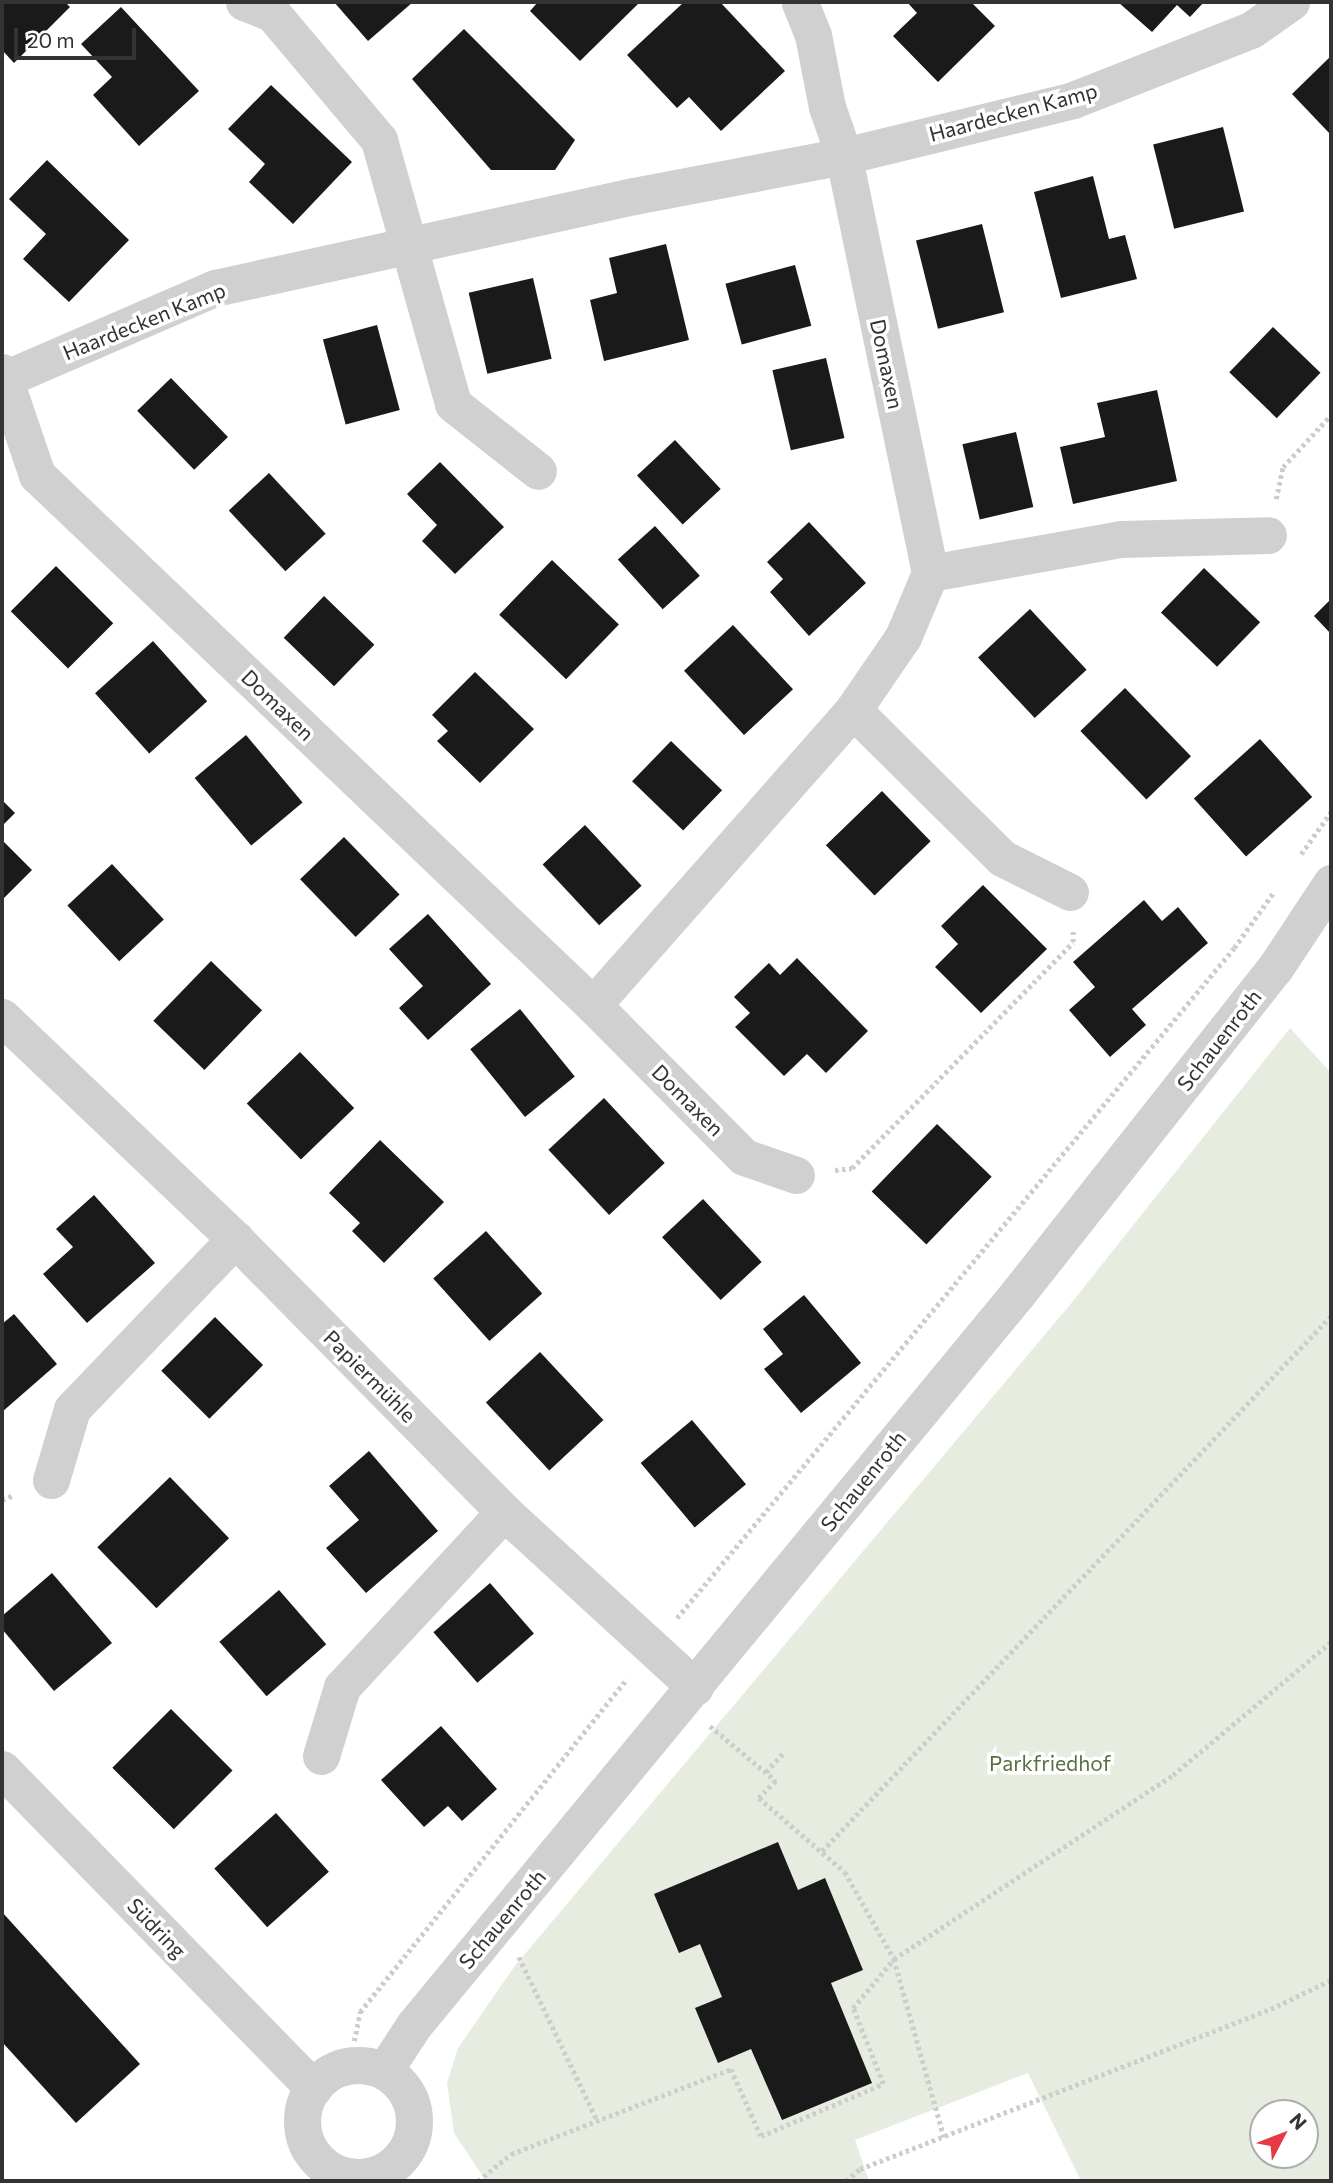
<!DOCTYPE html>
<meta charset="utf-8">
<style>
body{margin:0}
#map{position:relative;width:1333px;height:2183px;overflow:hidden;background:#fff;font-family:Commissioner,sans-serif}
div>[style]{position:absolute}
.green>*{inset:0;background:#e6ecdf}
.building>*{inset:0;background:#1a1a1a;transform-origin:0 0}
.path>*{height:4.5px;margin-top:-2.25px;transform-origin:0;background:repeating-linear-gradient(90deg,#cdcdcd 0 3.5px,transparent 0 7px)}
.minor>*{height:37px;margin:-18.5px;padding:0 18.5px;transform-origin:18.5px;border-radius:18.5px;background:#d0d0d0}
.minor>.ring{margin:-18.5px;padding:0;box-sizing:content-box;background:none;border:37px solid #d0d0d0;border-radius:50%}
span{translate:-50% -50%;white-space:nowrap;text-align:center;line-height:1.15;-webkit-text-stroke:7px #fff;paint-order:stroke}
.street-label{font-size:21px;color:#333}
.park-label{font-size:21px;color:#56703f}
.frame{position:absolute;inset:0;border:4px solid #333;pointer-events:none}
.north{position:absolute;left:1249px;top:2099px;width:70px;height:70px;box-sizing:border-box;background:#fff;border:2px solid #adadad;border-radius:50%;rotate:48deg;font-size:19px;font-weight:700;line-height:28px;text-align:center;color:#333}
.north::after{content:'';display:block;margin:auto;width:24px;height:32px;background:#e63946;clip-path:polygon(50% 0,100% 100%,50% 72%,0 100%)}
.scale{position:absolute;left:14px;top:28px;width:122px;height:32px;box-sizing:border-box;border:4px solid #333;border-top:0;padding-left:9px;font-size:21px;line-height:24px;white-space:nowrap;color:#333;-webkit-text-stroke:5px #fff;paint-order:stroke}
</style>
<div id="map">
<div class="green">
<i style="clip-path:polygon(evenodd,1290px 1028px,1331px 1073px,1331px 2181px,1081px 2181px,1028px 2073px,855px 2140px,869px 2181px,486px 2181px,454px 2133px,447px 2083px,458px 2048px,514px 1967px,1069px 1306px,1290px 1028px,1263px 2113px,1305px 2113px,1305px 2155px,1263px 2155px,1263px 2113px)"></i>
</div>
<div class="building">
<i style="clip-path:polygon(2px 2px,65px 2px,70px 7px,14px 63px,2px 50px)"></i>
<i style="clip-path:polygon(334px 2px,413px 2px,368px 41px)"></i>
<i style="clip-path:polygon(538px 2px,640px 2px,580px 61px,530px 11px)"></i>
<i style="clip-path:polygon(684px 2px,720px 2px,785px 71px,721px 131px,689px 97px,677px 108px,627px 55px)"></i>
<i style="clip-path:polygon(907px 2px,971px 2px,995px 26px,938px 82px,893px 36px,917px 13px)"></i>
<i style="clip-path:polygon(1118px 2px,1204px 2px,1190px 17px,1177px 5px,1152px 32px)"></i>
<i style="clip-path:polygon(121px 7px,199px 91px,139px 146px,93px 95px,112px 77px,81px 44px)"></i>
<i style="clip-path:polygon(464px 29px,575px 140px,555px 170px,491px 170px,412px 79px)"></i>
<i style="clip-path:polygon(1331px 56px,1331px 135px,1292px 94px)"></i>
<i style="clip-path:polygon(271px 85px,352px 162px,293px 224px,249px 182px,265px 164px,228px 129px)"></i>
<i style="left:1223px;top:127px;width:87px;height:72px;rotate:76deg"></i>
<i style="clip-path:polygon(47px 160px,129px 240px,69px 302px,23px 259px,46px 234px,9px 199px)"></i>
<i style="clip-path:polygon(1093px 176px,1109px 239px,1125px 235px,1137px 279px,1061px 298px,1034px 192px)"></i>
<i style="left:982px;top:224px;width:91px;height:68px;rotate:76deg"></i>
<i style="clip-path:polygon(666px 244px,689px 340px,604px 361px,590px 300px,617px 293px,609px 258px)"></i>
<i style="left:795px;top:265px;width:63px;height:72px;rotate:75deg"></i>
<i style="left:533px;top:278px;width:83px;height:66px;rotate:77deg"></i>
<i style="left:377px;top:325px;width:88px;height:56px;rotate:75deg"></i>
<i style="left:1273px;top:327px;width:66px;height:63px;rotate:44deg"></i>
<i style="left:826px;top:358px;width:82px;height:55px;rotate:77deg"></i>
<i style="left:171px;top:378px;width:82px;height:47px;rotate:46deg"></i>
<i style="clip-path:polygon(1157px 390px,1177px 481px,1073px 504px,1060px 447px,1105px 437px,1097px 403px)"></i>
<i style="left:1016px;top:432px;width:77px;height:55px;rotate:77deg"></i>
<i style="left:675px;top:440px;width:67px;height:52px;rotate:47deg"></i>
<i style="clip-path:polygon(440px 462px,504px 527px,455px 574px,422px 541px,437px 525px,407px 494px)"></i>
<i style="left:269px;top:473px;width:83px;height:55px;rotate:47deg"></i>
<i style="clip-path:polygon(809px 522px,866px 583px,809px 636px,770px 592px,783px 579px,767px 562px)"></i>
<i style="left:655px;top:526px;width:67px;height:50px;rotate:48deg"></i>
<i style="left:552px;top:560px;width:93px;height:76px;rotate:44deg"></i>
<i style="left:56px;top:566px;width:81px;height:64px;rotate:45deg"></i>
<i style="left:1204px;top:568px;width:78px;height:62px;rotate:44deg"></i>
<i style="left:324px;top:596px;width:70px;height:58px;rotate:44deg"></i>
<i style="clip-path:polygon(1331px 599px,1331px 634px,1314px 616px)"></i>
<i style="left:1030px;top:609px;width:83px;height:71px;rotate:47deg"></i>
<i style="left:733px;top:625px;width:88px;height:67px;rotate:47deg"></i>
<i style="left:153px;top:641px;width:81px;height:78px;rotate:48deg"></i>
<i style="clip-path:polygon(475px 672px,534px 729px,480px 783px,437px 741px,448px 731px,432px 715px)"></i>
<i style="left:1125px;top:688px;width:95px;height:62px;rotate:46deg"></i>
<i style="left:246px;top:735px;width:88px;height:67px;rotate:50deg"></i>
<i style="left:1260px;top:739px;width:78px;height:89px;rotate:48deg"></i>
<i style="left:671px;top:741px;width:71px;height:56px;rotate:44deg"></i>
<i style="left:882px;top:791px;width:70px;height:78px;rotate:46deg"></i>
<i style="clip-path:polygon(2px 800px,15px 813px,2px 826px)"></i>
<i style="left:585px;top:825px;width:83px;height:58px;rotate:47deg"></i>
<i style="left:344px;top:837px;width:80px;height:61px;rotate:46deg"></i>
<i style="clip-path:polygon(2px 840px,32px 870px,2px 900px)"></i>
<i style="left:112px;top:864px;width:76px;height:61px;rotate:47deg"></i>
<i style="clip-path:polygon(983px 885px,1047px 949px,981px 1013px,935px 967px,958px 944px,941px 926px)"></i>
<i style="clip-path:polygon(1144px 900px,1162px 921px,1178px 907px,1208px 943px,1132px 1009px,1146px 1025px,1110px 1057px,1069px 1010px,1095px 987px,1073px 962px)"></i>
<i style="clip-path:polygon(428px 914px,491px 984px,428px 1040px,399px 1008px,423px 986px,389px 949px)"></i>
<i style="clip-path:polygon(797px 958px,868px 1031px,826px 1073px,807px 1054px,784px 1076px,735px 1027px,750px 1013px,734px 997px,769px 963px,780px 975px)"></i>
<i style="left:211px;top:961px;width:71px;height:83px;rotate:44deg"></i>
<i style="left:520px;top:1009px;width:87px;height:64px;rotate:51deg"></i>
<i style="left:300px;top:1052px;width:78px;height:74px;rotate:46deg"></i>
<i style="left:604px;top:1098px;width:89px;height:76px;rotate:47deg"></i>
<i style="left:937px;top:1124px;width:76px;height:94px;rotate:44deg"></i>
<i style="clip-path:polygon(380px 1140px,444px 1202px,384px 1263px,352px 1231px,360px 1223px,329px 1193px)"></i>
<i style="clip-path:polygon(94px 1195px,155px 1263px,87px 1323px,43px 1274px,73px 1247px,56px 1229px)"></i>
<i style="left:703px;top:1199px;width:86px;height:56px;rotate:47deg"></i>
<i style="left:486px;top:1231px;width:84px;height:71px;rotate:48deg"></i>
<i style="clip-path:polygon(804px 1295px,861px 1363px,801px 1413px,764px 1369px,783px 1354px,763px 1329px)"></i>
<i style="clip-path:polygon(14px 1314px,57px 1364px,2px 1412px,2px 1324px)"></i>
<i style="left:215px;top:1317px;width:68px;height:76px;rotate:45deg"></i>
<i style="left:540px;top:1352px;width:93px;height:74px;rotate:47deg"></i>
<i style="left:692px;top:1420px;width:84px;height:67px;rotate:50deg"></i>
<i style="clip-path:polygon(369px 1451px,438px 1531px,366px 1593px,326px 1548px,359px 1520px,329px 1486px)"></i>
<i style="left:170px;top:1477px;width:85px;height:101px;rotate:46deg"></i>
<i style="clip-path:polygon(52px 1573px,112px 1643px,54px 1691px,2px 1629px,2px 1616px)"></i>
<i style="left:490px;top:1583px;width:67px;height:75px;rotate:49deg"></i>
<i style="left:279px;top:1590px;width:72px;height:79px;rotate:49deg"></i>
<i style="left:171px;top:1709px;width:87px;height:83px;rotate:45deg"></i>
<i style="clip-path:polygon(441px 1726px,497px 1789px,462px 1821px,448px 1806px,424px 1827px,381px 1780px)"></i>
<i style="left:276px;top:1813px;width:79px;height:83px;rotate:48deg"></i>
<i style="clip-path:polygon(778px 1842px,798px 1890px,825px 1878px,863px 1970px,831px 1983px,872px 2083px,782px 2120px,751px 2049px,718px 2063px,695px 2008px,722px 1997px,700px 1944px,679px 1953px,654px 1894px)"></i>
<i style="clip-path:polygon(2px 1912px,140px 2064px,76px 2123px,2px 2042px)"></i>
</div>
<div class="path">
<i style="left:1276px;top:499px;width:33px;rotate:-78deg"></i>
<i style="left:1283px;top:467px;width:71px;rotate:-47.3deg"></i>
<i style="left:1301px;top:854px;width:52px;rotate:-54.5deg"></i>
<i style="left:835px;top:1170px;width:17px;rotate:-7deg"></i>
<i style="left:852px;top:1168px;width:316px;rotate:-45.6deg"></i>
<i style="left:1073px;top:942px;width:11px;rotate:-90deg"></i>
<i style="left:2px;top:1500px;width:13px;rotate:-23deg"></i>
<i style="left:677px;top:1618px;width:871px;rotate:-50.26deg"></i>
<i style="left:1234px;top:948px;width:69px;rotate:-54.5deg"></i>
<i style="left:710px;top:1726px;width:86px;rotate:39.8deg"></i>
<i style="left:776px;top:1781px;width:24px;rotate:135deg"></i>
<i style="left:759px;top:1798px;width:113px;rotate:40.7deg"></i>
<i style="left:845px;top:1872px;width:100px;rotate:60.6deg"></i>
<i style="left:894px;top:1959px;width:185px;rotate:74.3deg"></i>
<i style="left:766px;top:1772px;width:28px;rotate:-48deg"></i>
<i style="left:822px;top:1851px;width:738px;rotate:-46.43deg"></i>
<i style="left:519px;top:1957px;width:181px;rotate:64.4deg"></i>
<i style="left:354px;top:2041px;width:30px;rotate:-78deg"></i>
<i style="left:360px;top:2012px;width:427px;rotate:-51.3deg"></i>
<i style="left:478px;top:2181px;width:43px;rotate:-39.3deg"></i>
<i style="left:511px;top:2154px;width:236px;rotate:-21.1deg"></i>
<i style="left:731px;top:2069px;width:73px;rotate:65.9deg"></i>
<i style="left:761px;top:2136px;width:133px;rotate:-23.1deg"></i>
<i style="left:883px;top:2084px;width:82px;rotate:-111.5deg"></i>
<i style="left:853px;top:2008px;width:64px;rotate:-50.1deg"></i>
<i style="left:894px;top:1959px;width:334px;rotate:-33.4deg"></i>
<i style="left:1173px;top:1775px;width:207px;rotate:-40.1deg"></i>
<i style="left:846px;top:2181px;width:18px;rotate:-41deg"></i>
<i style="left:860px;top:2169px;width:448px;rotate:-21.3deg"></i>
<i style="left:1277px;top:2006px;width:60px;rotate:-25.7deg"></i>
</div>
<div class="minor">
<i style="left:244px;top:2px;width:31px;rotate:22deg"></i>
<i style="left:273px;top:14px;width:165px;rotate:49.9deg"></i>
<i style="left:379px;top:140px;width:274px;rotate:74.3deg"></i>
<i style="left:453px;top:404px;width:108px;rotate:38.2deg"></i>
<i style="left:2px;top:372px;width:109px;rotate:71.2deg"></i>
<i style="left:37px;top:475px;width:768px;rotate:43.63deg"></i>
<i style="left:593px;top:1005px;width:393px;rotate:-48.6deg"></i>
<i style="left:853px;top:710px;width:88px;rotate:-55.6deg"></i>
<i style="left:903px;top:637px;width:69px;rotate:-67.1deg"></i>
<i style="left:930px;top:573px;width:426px;rotate:-101.7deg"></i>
<i style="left:844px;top:156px;width:52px;rotate:-109.1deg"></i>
<i style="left:827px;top:107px;width:73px;rotate:-101deg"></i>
<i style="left:813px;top:35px;width:35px;rotate:-112deg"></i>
<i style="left:2px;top:380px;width:232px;rotate:-23.4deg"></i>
<i style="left:215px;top:288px;width:429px;rotate:-12.4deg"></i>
<i style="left:634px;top:196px;width:214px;rotate:-10.8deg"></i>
<i style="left:844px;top:156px;width:236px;rotate:-13.7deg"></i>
<i style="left:1073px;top:100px;width:191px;rotate:-21.5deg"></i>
<i style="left:1251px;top:30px;width:49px;rotate:-35deg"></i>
<i style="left:930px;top:573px;width:193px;rotate:-10.1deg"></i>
<i style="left:1120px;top:539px;width:148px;rotate:-1.5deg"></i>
<i style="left:853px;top:710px;width:210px;rotate:44.8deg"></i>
<i style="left:1002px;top:858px;width:76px;rotate:26.6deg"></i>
<i style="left:593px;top:1005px;width:214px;rotate:45.2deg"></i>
<i style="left:744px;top:1157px;width:55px;rotate:19.1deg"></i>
<i style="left:2px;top:1017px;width:322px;rotate:43.6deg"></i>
<i style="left:235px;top:1239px;width:383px;rotate:45.4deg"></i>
<i style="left:504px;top:1512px;width:259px;rotate:42.5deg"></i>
<i style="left:51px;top:1480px;width:74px;rotate:-73.5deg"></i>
<i style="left:72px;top:1409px;width:236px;rotate:-46.2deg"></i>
<i style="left:321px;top:1756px;width:72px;rotate:-73.1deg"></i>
<i style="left:342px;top:1687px;width:238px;rotate:-47.2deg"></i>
<i style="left:2px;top:1769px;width:446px;rotate:45.7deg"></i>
<i class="ring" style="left:302px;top:2065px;width:75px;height:75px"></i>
<i style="left:384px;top:2071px;width:55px;rotate:-56.9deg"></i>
<i style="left:414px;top:2025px;width:949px;rotate:-50.47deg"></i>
<i style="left:1018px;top:1293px;width:414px;rotate:-51.7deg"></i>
<i style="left:1275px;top:968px;width:102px;rotate:-56.6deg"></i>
</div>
<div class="street-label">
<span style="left:1013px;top:112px;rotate:-15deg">Haardecken Kamp</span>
<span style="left:144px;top:321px;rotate:-22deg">Haardecken Kamp</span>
<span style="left:887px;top:364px;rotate:78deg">Domaxen</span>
<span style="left:278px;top:705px;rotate:44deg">Domaxen</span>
<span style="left:1219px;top:1040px;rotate:-52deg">Schauenroth</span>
<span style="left:688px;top:1100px;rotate:45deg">Domaxen</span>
<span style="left:370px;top:1376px;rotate:45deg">Papiermühle</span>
<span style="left:863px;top:1481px;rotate:-51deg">Schauenroth</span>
<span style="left:502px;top:1919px;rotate:-50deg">Schauenroth</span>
<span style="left:157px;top:1928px;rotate:46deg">Südring</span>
</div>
<div class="park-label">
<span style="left:1050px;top:1763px">Parkfriedhof</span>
</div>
<div class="frame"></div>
<div class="north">N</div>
<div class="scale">20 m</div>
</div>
